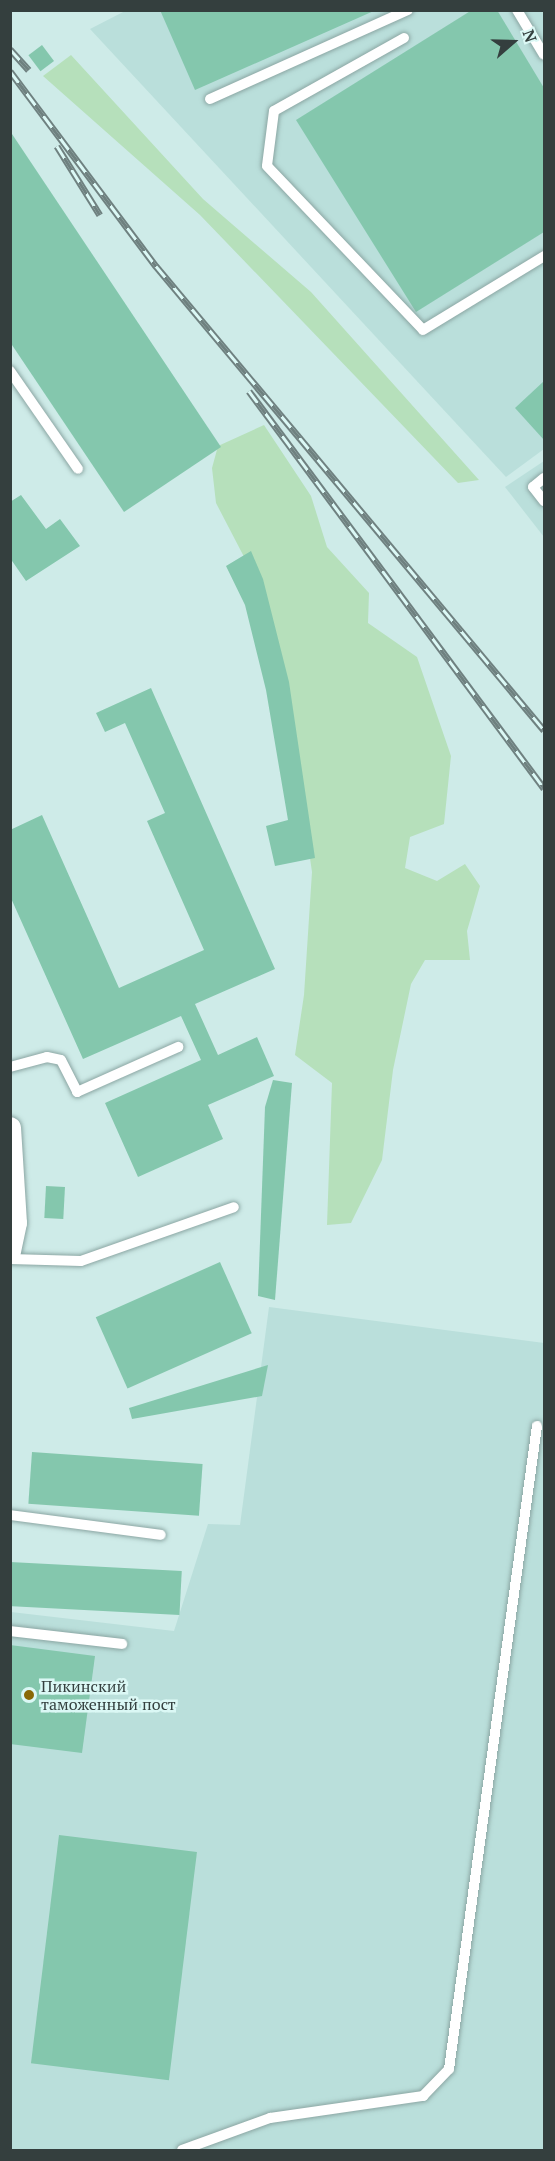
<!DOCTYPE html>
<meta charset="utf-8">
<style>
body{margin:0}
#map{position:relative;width:555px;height:2161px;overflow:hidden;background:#ceebe8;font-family:"PT Serif",serif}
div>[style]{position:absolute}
.built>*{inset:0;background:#badfdb}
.green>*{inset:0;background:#b6e0bb}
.building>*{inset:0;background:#84c7ad;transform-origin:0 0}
.roads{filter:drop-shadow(0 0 2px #8ba6a3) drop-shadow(0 0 2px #8ba6a3)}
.lane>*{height:10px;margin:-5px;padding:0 5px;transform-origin:5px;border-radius:5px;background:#fff}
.street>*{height:22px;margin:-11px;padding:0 11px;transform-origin:11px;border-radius:11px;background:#fff}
.rail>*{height:7px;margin-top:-3.5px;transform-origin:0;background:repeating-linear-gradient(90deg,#dbf8f5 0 14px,#6f8180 0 28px);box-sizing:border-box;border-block:2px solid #6f8180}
.dots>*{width:16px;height:16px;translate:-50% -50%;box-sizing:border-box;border:3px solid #dbf8f5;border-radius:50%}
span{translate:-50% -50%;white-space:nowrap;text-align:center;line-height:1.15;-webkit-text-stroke:5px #dbf8f5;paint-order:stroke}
.poi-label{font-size:16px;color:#343f3e}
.left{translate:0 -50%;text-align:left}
.frame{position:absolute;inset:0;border:12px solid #343f3e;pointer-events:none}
.north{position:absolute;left:483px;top:12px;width:60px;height:60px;-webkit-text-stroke:4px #dbf8f5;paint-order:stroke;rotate:70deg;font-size:16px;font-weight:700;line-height:24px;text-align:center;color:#343f3e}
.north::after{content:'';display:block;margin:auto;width:21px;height:27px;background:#343f3e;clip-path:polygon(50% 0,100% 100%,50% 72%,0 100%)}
</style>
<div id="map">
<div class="built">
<i style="clip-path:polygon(127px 10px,544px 11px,544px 449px,506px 477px,90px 29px)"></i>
<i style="clip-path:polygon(544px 461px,544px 537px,505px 487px)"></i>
<i style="clip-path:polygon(269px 1307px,544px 1343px,544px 2150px,11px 2150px,11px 1612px,174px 1631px,208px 1524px,240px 1525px)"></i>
</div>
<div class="green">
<i style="clip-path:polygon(71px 55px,203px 199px,311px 292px,479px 480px,458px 483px,200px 215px,43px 76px)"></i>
<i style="clip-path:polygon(264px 425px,311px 496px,327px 547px,369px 593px,368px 623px,417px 657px,451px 756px,444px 824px,410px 837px,405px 868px,437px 881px,465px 864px,480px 886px,467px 931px,470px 960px,425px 960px,411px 984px,393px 1070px,382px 1160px,351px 1223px,327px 1225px,332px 1083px,295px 1055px,304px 995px,312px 872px,302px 803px,254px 576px,216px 503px,212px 468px,218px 446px)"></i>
</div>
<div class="building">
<i style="clip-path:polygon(160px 10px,376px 10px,195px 90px)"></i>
<i style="clip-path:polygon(472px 10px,497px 10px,544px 88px,544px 232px,416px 312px,296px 120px)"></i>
<i style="left:42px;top:45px;width:20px;height:17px;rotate:53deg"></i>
<i style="clip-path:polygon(10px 131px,221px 447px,124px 512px,10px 342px)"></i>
<i style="clip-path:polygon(544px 381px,544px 440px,515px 408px)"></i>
<i style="clip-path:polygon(21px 495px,46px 529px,60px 519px,80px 546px,26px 581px,10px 558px,10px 502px)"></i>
<i style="clip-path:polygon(251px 551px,263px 579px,289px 682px,315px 858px,275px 866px,266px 826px,288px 820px,266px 690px,245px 605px,226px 566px)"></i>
<i style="clip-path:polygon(151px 688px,275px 969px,195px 1004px,218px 1055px,257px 1037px,274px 1076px,208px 1105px,223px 1139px,138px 1177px,105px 1103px,201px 1060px,181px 1016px,83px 1059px,10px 896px,10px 830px,42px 815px,119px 988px,204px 950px,147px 821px,165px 813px,125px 723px,105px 732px,96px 713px)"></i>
<i style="clip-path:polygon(273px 1080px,292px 1083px,275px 1300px,258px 1296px,265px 1107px)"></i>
<i style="left:46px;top:1186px;width:19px;height:32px;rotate:3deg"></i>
<i style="left:220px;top:1262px;width:78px;height:136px;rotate:66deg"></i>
<i style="clip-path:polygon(268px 1365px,262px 1396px,132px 1419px,129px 1408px)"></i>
<i style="left:32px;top:1452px;width:171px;height:52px;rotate:4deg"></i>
<i style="left:10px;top:1562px;width:172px;height:44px;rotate:3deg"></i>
<i style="clip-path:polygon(10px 1645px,95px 1656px,82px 1753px,10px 1744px)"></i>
<i style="left:59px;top:1835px;width:139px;height:230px;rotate:7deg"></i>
</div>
<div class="roads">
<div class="lane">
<i style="left:517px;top:10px;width:52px;rotate:59deg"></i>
<i style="left:404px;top:38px;width:149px;rotate:150.7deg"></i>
<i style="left:274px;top:111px;width:55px;rotate:97.3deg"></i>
<i style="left:267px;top:166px;width:226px;rotate:46.4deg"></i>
<i style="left:423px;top:330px;width:142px;rotate:-31.4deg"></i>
<i style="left:210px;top:99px;width:217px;rotate:-24.2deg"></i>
<i style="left:10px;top:371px;width:119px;rotate:55.2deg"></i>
<i style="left:544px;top:478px;width:14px;rotate:141deg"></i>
<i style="left:533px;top:487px;width:18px;rotate:52deg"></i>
<i style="left:10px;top:1067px;width:38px;rotate:-15deg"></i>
<i style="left:47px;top:1057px;width:14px;rotate:12deg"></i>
<i style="left:61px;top:1060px;width:36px;rotate:63deg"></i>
<i style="left:77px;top:1092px;width:111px;rotate:-24deg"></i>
<i style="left:10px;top:1259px;width:71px;rotate:1.6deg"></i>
<i style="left:81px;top:1261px;width:162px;rotate:-19.4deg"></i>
<i style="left:10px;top:1515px;width:152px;rotate:7.5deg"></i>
<i style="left:10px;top:1631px;width:113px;rotate:6.6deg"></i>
<i style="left:182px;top:2150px;width:94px;rotate:-20deg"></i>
<i style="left:270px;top:2118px;width:155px;rotate:-8.2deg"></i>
<i style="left:423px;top:2096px;width:37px;rotate:-46deg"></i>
<i style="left:449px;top:2069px;width:649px;rotate:-82.21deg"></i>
</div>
<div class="street">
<i style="left:10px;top:1128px;width:95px;rotate:86.4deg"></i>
<i style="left:16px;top:1223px;width:30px;rotate:102deg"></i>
</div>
</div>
<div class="rail">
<i style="left:10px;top:49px;width:28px;rotate:48deg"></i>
<i style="left:10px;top:71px;width:244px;rotate:53.2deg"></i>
<i style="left:156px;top:266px;width:605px;rotate:50.1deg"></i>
<i style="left:57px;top:146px;width:81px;rotate:58.1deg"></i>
<i style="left:249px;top:391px;width:495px;rotate:53.4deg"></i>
</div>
<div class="dots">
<i style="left:29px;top:1695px;background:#896906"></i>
</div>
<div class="poi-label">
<span class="left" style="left:41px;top:1695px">Пикинский<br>таможенный пост</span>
</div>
<div class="frame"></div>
<div class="north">N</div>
</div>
